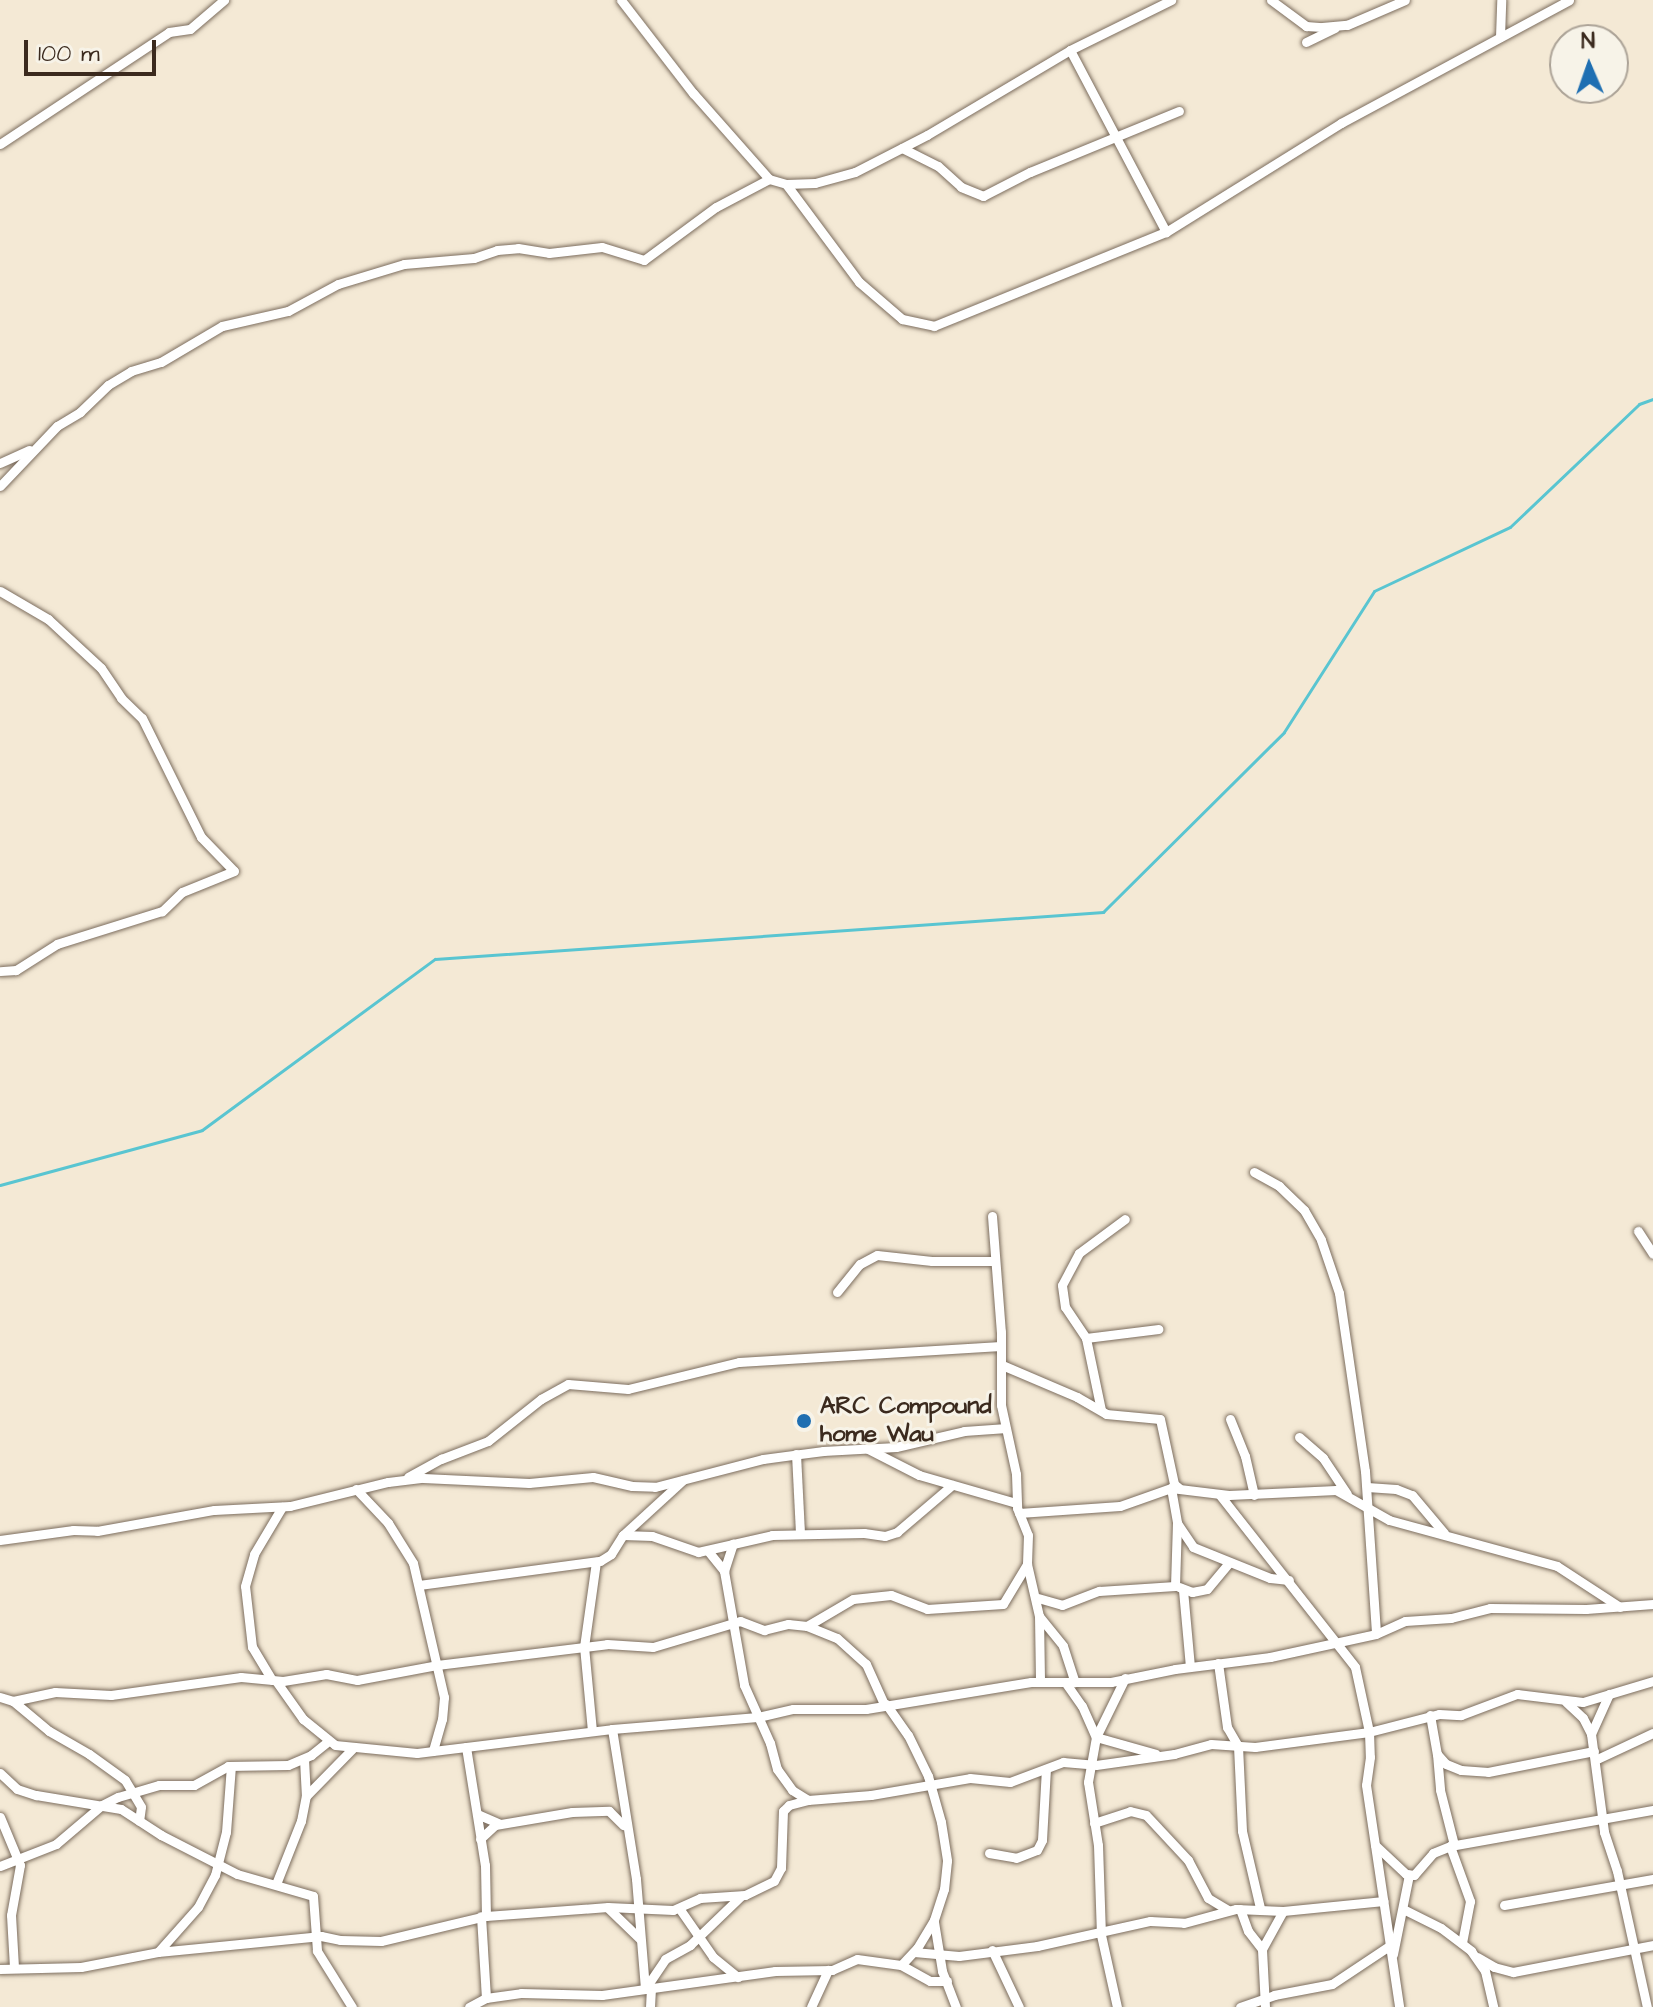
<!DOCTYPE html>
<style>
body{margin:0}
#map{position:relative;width:1653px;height:2007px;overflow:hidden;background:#f4e9d5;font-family:"Architects Daughter",sans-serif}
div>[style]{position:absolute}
.stream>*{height:3px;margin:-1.5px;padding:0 1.5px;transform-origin:1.5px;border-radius:1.5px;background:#59c5d1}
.roads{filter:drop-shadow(0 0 2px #7c6d5e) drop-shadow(0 0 2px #7c6d5e)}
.street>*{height:9px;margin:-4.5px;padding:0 4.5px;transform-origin:4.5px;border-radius:4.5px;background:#fff}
.dots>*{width:22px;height:22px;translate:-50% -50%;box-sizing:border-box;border:4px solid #f7f3e8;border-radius:50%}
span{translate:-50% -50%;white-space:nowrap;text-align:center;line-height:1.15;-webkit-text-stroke:6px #f7f3e8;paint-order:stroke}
.poi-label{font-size:24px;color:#3b2a1e;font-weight:700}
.left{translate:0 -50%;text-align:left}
.north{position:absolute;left:1549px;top:24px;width:80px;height:80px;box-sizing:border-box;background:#f7f3e8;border:2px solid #aca397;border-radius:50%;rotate:358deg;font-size:22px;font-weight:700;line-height:32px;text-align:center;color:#3b2a1e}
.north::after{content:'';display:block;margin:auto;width:28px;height:36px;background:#1f6fb2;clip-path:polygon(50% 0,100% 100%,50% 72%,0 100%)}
.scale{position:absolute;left:24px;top:40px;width:132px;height:36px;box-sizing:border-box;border:4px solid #3b2a1e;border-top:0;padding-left:10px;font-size:24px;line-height:28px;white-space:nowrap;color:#3b2a1e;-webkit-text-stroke:6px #f7f3e8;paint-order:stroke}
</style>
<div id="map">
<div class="stream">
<i style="left:0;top:1185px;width:209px;rotate:-15.2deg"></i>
<i style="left:202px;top:1130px;width:289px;rotate:-36.3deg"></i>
<i style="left:435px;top:959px;width:670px;rotate:-4.02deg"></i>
<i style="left:1103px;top:912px;width:255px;rotate:-44.8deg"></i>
<i style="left:1284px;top:732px;width:167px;rotate:-57.4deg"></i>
<i style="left:1374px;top:591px;width:150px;rotate:-25.2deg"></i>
<i style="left:1510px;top:527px;width:178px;rotate:-43.6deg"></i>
<i style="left:1639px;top:404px;width:15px;rotate:-20deg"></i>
</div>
<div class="roads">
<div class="street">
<i style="left:621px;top:0;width:118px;rotate:52.3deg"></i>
<i style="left:693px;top:93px;width:115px;rotate:48.5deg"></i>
<i style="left:769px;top:179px;width:18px;rotate:16deg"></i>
<i style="left:786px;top:184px;width:122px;rotate:53.3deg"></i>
<i style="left:859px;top:282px;width:57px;rotate:40.7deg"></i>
<i style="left:902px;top:319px;width:33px;rotate:12deg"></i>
<i style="left:934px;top:326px;width:250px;rotate:-22.1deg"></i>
<i style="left:1166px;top:232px;width:206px;rotate:-31.9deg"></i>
<i style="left:1341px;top:123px;width:259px;rotate:-28.3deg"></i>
<i style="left:1271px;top:0;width:44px;rotate:36.6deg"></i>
<i style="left:1306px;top:26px;width:16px;rotate:4deg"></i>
<i style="left:1322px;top:27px;width:25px;rotate:-5deg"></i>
<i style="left:1347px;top:25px;width:63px;rotate:-23.3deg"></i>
<i style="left:1500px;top:37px;width:37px;rotate:-88deg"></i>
<i style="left:1306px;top:42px;width:32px;rotate:-26deg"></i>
<i style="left:1070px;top:50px;width:206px;rotate:62.2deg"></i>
<i style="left:0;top:144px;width:203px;rotate:-33.5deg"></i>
<i style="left:169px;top:32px;width:21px;rotate:-8deg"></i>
<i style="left:190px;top:29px;width:45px;rotate:-40.5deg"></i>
<i style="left:902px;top:148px;width:40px;rotate:26.6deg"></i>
<i style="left:938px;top:166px;width:31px;rotate:42deg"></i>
<i style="left:961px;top:187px;width:24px;rotate:22deg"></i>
<i style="left:983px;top:196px;width:53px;rotate:-27.1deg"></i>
<i style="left:1030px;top:172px;width:161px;rotate:-22.3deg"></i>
<i style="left:786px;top:184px;width:29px;rotate:-2deg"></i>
<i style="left:815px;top:183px;width:41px;rotate:-15.4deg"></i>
<i style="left:855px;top:172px;width:81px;rotate:-27.2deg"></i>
<i style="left:927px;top:135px;width:166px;rotate:-30.7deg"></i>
<i style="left:1070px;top:50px;width:113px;rotate:-26.3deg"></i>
<i style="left:0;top:463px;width:32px;rotate:-24deg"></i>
<i style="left:0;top:486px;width:83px;rotate:-46.5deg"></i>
<i style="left:57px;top:426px;width:27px;rotate:-31deg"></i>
<i style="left:80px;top:412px;width:39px;rotate:-44deg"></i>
<i style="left:108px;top:385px;width:27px;rotate:-31deg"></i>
<i style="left:131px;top:371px;width:31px;rotate:-17deg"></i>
<i style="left:161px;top:362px;width:71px;rotate:-30.5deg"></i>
<i style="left:222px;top:326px;width:68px;rotate:-12.8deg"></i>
<i style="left:288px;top:311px;width:57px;rotate:-28.4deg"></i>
<i style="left:338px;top:284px;width:69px;rotate:-16.9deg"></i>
<i style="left:404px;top:264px;width:70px;rotate:-4.9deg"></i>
<i style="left:474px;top:258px;width:24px;rotate:-19deg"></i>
<i style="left:497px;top:250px;width:21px;rotate:-5deg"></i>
<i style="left:518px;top:248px;width:31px;rotate:9deg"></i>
<i style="left:549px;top:253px;width:53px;rotate:-6.5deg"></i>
<i style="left:602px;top:247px;width:44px;rotate:17.2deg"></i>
<i style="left:644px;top:260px;width:89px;rotate:-36.4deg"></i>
<i style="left:716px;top:207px;width:60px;rotate:-27.8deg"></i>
<i style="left:0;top:591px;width:56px;rotate:30.3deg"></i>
<i style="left:48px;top:619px;width:72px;rotate:42.8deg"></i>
<i style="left:101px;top:668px;width:36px;rotate:56deg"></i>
<i style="left:121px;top:698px;width:29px;rotate:44deg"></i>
<i style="left:142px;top:718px;width:133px;rotate:63.6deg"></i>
<i style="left:201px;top:837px;width:47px;rotate:45.9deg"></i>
<i style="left:234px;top:871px;width:56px;rotate:158deg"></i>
<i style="left:182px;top:892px;width:28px;rotate:136deg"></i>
<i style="left:162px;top:911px;width:110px;rotate:162.6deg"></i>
<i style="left:57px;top:944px;width:49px;rotate:147.6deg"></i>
<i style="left:16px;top:970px;width:16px;rotate:176deg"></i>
<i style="left:1254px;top:1172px;width:29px;rotate:29deg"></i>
<i style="left:1279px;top:1186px;width:35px;rotate:44deg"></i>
<i style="left:1304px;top:1210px;width:34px;rotate:60deg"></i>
<i style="left:1321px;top:1240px;width:56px;rotate:71.2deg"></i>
<i style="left:1339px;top:1293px;width:180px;rotate:81.7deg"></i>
<i style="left:1365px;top:1471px;width:163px;rotate:86.1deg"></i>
<i style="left:992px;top:1216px;width:116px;rotate:85.6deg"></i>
<i style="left:1001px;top:1332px;width:73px;rotate:90deg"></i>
<i style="left:1001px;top:1405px;width:71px;rotate:77.7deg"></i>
<i style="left:1016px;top:1474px;width:34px;rotate:88deg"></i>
<i style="left:1017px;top:1508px;width:29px;rotate:68deg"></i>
<i style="left:1028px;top:1535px;width:29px;rotate:92deg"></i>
<i style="left:1027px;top:1564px;width:53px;rotate:77deg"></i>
<i style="left:1039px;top:1616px;width:38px;rotate:51deg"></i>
<i style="left:1063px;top:1646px;width:38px;rotate:72deg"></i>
<i style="left:1638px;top:1231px;width:27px;rotate:57deg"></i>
<i style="left:837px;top:1292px;width:36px;rotate:-51deg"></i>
<i style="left:860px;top:1264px;width:19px;rotate:-28deg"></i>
<i style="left:877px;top:1255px;width:55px;rotate:6.2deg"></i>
<i style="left:932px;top:1261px;width:63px"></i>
<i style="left:1086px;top:1338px;width:73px;rotate:-7.1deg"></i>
<i style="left:1002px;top:1365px;width:82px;rotate:23.1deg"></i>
<i style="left:1077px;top:1397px;width:34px;rotate:30deg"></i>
<i style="left:1106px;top:1414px;width:54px;rotate:5.3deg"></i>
<i style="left:1160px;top:1419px;width:66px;rotate:77.8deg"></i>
<i style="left:1174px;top:1484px;width:6px;rotate:39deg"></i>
<i style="left:1101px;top:1410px;width:74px;rotate:-101.8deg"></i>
<i style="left:1086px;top:1338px;width:37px;rotate:-124deg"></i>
<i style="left:1065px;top:1307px;width:22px;rotate:-98deg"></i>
<i style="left:1062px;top:1285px;width:36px;rotate:-62deg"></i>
<i style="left:1079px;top:1253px;width:57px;rotate:-36.5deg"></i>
<i style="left:1230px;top:1419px;width:40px;rotate:68deg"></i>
<i style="left:1245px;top:1456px;width:40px;rotate:77deg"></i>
<i style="left:1299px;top:1437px;width:32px;rotate:41deg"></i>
<i style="left:1323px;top:1458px;width:43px;rotate:56.3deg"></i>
<i style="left:868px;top:1449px;width:57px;rotate:27deg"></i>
<i style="left:919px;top:1475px;width:101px;rotate:16.1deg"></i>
<i style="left:796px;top:1454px;width:80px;rotate:87.1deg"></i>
<i style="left:408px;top:1477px;width:38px;rotate:-29deg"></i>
<i style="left:441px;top:1459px;width:50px;rotate:-21deg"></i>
<i style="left:488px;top:1441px;width:68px;rotate:-38.4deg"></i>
<i style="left:541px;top:1399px;width:31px;rotate:-29deg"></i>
<i style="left:568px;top:1384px;width:60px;rotate:4.8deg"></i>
<i style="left:628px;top:1389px;width:114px;rotate:-13.7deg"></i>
<i style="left:739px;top:1362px;width:262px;rotate:-3.5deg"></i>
<i style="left:1367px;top:1487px;width:29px;rotate:4deg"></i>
<i style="left:1396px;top:1489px;width:17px;rotate:21deg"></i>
<i style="left:1412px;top:1495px;width:50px;rotate:49.9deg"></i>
<i style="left:1171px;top:1488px;width:36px;rotate:80deg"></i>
<i style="left:1177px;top:1523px;width:29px;rotate:56deg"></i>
<i style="left:1193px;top:1547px;width:83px;rotate:21.9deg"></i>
<i style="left:1270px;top:1578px;width:19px;rotate:6deg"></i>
<i style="left:356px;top:1489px;width:47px;rotate:46.7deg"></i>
<i style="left:388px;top:1523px;width:47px;rotate:58deg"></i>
<i style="left:413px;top:1563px;width:138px;rotate:77deg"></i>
<i style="left:444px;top:1697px;width:22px;rotate:95deg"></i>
<i style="left:442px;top:1719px;width:33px;rotate:106deg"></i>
<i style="left:1219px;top:1494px;width:220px;rotate:51.8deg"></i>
<i style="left:1355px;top:1667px;width:66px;rotate:77.8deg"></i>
<i style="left:1369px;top:1732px;width:25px;rotate:88deg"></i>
<i style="left:1370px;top:1757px;width:28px;rotate:98deg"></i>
<i style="left:1366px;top:1785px;width:224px;rotate:81.5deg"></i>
<i style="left:1019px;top:1513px;width:101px;rotate:-4deg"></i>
<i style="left:1120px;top:1506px;width:54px;rotate:-19.4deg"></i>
<i style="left:1171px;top:1488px;width:58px;rotate:6.9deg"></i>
<i style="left:1229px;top:1495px;width:107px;rotate:-2.7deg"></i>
<i style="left:1336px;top:1490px;width:61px;rotate:29.5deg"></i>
<i style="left:1389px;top:1520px;width:174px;rotate:15.3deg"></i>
<i style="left:1557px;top:1566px;width:75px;rotate:33.1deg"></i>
<i style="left:623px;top:1535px;width:29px;rotate:2deg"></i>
<i style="left:652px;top:1536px;width:49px;rotate:19.2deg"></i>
<i style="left:698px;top:1552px;width:76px;rotate:-12.9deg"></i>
<i style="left:772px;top:1535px;width:92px;rotate:-1.2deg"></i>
<i style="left:864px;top:1533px;width:21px;rotate:8deg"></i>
<i style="left:885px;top:1536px;width:13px;rotate:-18deg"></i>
<i style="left:897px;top:1532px;width:72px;rotate:-40.5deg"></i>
<i style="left:0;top:1540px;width:74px;rotate:-7.8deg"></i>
<i style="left:73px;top:1530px;width:24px;rotate:2deg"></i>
<i style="left:97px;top:1531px;width:119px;rotate:-10.2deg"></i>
<i style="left:214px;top:1510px;width:76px;rotate:-3deg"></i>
<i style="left:290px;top:1506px;width:101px;rotate:-13.8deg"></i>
<i style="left:388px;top:1482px;width:35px;rotate:-7deg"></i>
<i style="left:423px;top:1478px;width:106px;rotate:2.7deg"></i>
<i style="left:529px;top:1483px;width:64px;rotate:-5.4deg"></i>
<i style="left:593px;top:1477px;width:40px;rotate:13deg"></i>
<i style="left:632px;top:1486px;width:23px;rotate:2deg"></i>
<i style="left:655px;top:1487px;width:112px;rotate:-14.5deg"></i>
<i style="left:763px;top:1459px;width:61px;rotate:-7.6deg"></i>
<i style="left:823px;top:1451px;width:73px;rotate:-3.1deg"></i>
<i style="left:896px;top:1447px;width:70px;rotate:-13.2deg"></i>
<i style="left:964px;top:1431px;width:39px;rotate:-4deg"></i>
<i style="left:708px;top:1551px;width:26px;rotate:51deg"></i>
<i style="left:724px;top:1571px;width:116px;rotate:80deg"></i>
<i style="left:744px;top:1685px;width:64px;rotate:65.9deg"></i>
<i style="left:770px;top:1743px;width:27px;rotate:75deg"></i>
<i style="left:777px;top:1769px;width:26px;rotate:54deg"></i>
<i style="left:792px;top:1790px;width:19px;rotate:32deg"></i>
<i style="left:724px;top:1571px;width:29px;rotate:-72deg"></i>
<i style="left:419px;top:1585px;width:183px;rotate:-7.6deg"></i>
<i style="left:600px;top:1561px;width:13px;rotate:-32deg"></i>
<i style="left:611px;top:1554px;width:22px;rotate:-58deg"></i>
<i style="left:623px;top:1535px;width:81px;rotate:-42.5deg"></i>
<i style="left:1179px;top:1587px;width:14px;rotate:21deg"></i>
<i style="left:1192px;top:1592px;width:15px;rotate:-11deg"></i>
<i style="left:1207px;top:1589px;width:35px;rotate:-50deg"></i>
<i style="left:1183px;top:1590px;width:77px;rotate:84.8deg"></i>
<i style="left:1038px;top:1598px;width:25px;rotate:16deg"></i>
<i style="left:1062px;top:1605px;width:40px;rotate:-21deg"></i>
<i style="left:1099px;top:1591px;width:76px;rotate:-3.8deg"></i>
<i style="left:1175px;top:1586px;width:63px;rotate:-88.2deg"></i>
<i style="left:1039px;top:1616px;width:65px;rotate:89.1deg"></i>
<i style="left:807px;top:1626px;width:53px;rotate:-30.4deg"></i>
<i style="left:853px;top:1599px;width:38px;rotate:-6deg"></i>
<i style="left:891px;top:1595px;width:39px;rotate:21deg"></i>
<i style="left:927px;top:1609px;width:76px;rotate:-3.8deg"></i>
<i style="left:1003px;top:1604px;width:47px;rotate:-59deg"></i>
<i style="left:1218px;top:1663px;width:65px;rotate:82deg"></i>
<i style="left:1227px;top:1727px;width:22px;rotate:60deg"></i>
<i style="left:1238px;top:1746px;width:85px;rotate:87.3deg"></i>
<i style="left:1242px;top:1831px;width:79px;rotate:76.8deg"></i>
<i style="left:1125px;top:1678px;width:66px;rotate:116.2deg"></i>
<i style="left:1096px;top:1737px;width:62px;rotate:15.8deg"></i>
<i style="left:272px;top:1680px;width:39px;rotate:-121deg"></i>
<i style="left:252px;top:1647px;width:61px;rotate:-96.5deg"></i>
<i style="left:245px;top:1586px;width:33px;rotate:-74deg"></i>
<i style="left:254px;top:1554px;width:55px;rotate:-59.2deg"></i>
<i style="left:276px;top:1681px;width:47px;rotate:54.6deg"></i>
<i style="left:303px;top:1719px;width:41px;rotate:39.1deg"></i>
<i style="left:335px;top:1745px;width:82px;rotate:5.6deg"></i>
<i style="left:417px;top:1753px;width:196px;rotate:-7deg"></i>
<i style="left:612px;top:1729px;width:146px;rotate:-4.7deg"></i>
<i style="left:758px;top:1717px;width:36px;rotate:-13deg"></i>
<i style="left:793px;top:1709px;width:73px"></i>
<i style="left:866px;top:1709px;width:167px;rotate:-9.3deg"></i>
<i style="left:1031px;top:1682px;width:80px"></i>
<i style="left:1111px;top:1682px;width:65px;rotate:-11.5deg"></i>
<i style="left:1175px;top:1669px;width:96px;rotate:-7.2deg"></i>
<i style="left:1270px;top:1657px;width:108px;rotate:-12.2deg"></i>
<i style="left:1376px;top:1634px;width:32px;rotate:-24deg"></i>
<i style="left:1405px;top:1621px;width:46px;rotate:-3.7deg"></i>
<i style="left:1451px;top:1618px;width:40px;rotate:-14.4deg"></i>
<i style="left:1490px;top:1608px;width:96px;rotate:0.6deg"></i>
<i style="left:1586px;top:1609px;width:67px;rotate:-4.3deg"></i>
<i style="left:1065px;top:1682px;width:29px;rotate:55deg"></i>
<i style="left:1082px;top:1706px;width:34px;rotate:66deg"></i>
<i style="left:1096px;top:1737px;width:46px;rotate:100.1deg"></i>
<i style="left:1088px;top:1782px;width:64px;rotate:81deg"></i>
<i style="left:1098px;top:1845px;width:90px;rotate:88.1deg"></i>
<i style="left:1101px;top:1935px;width:74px;rotate:77.5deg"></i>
<i style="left:0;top:1697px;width:14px;rotate:17deg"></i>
<i style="left:13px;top:1701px;width:43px;rotate:-12.1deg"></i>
<i style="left:55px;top:1692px;width:56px;rotate:3.1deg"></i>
<i style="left:111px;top:1695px;width:131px;rotate:-7.9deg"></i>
<i style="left:241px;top:1677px;width:42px;rotate:5.4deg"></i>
<i style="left:283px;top:1681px;width:44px;rotate:-9.2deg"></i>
<i style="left:326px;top:1674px;width:32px;rotate:11deg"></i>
<i style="left:357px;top:1680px;width:81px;rotate:-10.6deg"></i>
<i style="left:437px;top:1665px;width:171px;rotate:-7deg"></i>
<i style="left:607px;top:1644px;width:46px;rotate:3.7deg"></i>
<i style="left:653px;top:1647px;width:91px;rotate:-16.6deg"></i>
<i style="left:740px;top:1621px;width:26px;rotate:21deg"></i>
<i style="left:764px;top:1630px;width:25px;rotate:-14deg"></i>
<i style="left:788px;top:1624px;width:19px;rotate:6deg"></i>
<i style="left:807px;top:1626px;width:32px;rotate:22deg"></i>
<i style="left:837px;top:1638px;width:39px;rotate:42deg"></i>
<i style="left:866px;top:1664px;width:44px;rotate:65.8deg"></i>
<i style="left:13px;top:1701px;width:47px;rotate:39.8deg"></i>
<i style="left:49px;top:1731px;width:46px;rotate:29.9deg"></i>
<i style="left:89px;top:1754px;width:44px;rotate:35.8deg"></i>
<i style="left:125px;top:1780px;width:31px;rotate:59deg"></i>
<i style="left:141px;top:1807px;width:14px;rotate:98deg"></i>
<i style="left:1566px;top:1702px;width:23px;rotate:43deg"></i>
<i style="left:1583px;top:1718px;width:18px;rotate:63deg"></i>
<i style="left:1591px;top:1734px;width:99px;rotate:82.4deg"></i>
<i style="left:1604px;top:1832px;width:41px;rotate:71.6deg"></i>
<i style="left:1617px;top:1871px;width:139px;rotate:77.6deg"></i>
<i style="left:886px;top:1704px;width:38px;rotate:55deg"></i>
<i style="left:908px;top:1735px;width:46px;rotate:64deg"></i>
<i style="left:928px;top:1776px;width:48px;rotate:74.2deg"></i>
<i style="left:941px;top:1822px;width:39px;rotate:81deg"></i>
<i style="left:947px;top:1861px;width:28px;rotate:96deg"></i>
<i style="left:944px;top:1889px;width:33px;rotate:108deg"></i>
<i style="left:934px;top:1920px;width:33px;rotate:121deg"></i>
<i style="left:917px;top:1948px;width:23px;rotate:133deg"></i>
<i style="left:1430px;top:1715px;width:40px;rotate:80deg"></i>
<i style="left:1437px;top:1754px;width:13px;rotate:48deg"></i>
<i style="left:1446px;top:1764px;width:16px;rotate:22deg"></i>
<i style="left:1461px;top:1770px;width:27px;rotate:4deg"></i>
<i style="left:1488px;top:1772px;width:108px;rotate:-11.2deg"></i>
<i style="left:612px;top:1729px;width:152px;rotate:80.9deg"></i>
<i style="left:636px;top:1879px;width:110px;rotate:85.3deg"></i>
<i style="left:592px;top:1731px;width:84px;rotate:-95.4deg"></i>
<i style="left:584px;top:1647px;width:86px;rotate:-82deg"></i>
<i style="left:1591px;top:1734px;width:44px;rotate:-65.8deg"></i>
<i style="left:466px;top:1747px;width:120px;rotate:80.9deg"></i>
<i style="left:485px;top:1865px;width:51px;rotate:88.9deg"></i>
<i style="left:1437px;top:1754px;width:36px;rotate:85deg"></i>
<i style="left:1440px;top:1790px;width:57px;rotate:75.7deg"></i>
<i style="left:304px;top:1759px;width:37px;rotate:87deg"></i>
<i style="left:1595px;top:1760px;width:64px;rotate:-25deg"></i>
<i style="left:0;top:1773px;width:23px;rotate:43deg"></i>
<i style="left:17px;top:1789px;width:20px;rotate:18deg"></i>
<i style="left:36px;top:1795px;width:86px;rotate:9.4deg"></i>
<i style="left:121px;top:1809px;width:48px;rotate:33deg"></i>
<i style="left:161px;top:1835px;width:85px;rotate:27.2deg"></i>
<i style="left:237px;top:1874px;width:79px;rotate:16.1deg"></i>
<i style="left:313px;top:1896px;width:55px;rotate:85.8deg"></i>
<i style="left:317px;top:1951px;width:66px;rotate:58deg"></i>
<i style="left:477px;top:1814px;width:25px;rotate:23deg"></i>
<i style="left:0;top:1817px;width:52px;rotate:67.4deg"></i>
<i style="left:20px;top:1865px;width:51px;rotate:100.2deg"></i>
<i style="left:11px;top:1915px;width:52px;rotate:86.7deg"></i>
<i style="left:1094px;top:1823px;width:38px;rotate:-18deg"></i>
<i style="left:1130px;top:1811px;width:16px;rotate:14deg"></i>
<i style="left:1146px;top:1815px;width:62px;rotate:47deg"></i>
<i style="left:1188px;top:1860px;width:43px;rotate:62.2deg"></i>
<i style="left:1208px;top:1898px;width:23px;rotate:31deg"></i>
<i style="left:480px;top:1839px;width:21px;rotate:-43deg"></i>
<i style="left:495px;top:1825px;width:78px;rotate:-9.6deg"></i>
<i style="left:572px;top:1812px;width:37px;rotate:-2deg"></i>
<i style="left:609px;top:1811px;width:20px;rotate:45deg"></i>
<i style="left:1375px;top:1845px;width:42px;rotate:43.1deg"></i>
<i style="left:1406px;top:1874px;width:8px;rotate:7deg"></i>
<i style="left:1414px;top:1875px;width:29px;rotate:-49deg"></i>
<i style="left:1433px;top:1853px;width:18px;rotate:-22deg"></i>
<i style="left:1450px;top:1846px;width:206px;rotate:-10.1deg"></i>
<i style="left:1450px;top:1846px;width:59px;rotate:70deg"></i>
<i style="left:1470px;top:1901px;width:43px;rotate:100.8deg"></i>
<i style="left:989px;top:1853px;width:27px;rotate:10deg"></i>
<i style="left:1016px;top:1858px;width:22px;rotate:-21deg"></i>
<i style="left:1037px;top:1850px;width:11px;rotate:-63deg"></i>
<i style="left:1042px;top:1840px;width:71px;rotate:-86.8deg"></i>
<i style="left:0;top:1866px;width:60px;rotate:-21.4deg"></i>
<i style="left:56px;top:1844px;width:60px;rotate:-40.3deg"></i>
<i style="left:102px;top:1805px;width:18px;rotate:-27deg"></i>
<i style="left:118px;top:1797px;width:43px;rotate:-16.3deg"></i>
<i style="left:159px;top:1785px;width:35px"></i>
<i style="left:194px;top:1785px;width:39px;rotate:-29deg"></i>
<i style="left:228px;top:1766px;width:60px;rotate:-1deg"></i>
<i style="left:288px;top:1765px;width:25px;rotate:-23deg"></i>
<i style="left:311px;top:1755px;width:22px;rotate:-39deg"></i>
<i style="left:276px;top:1884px;width:68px;rotate:-68.4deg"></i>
<i style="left:301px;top:1821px;width:25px;rotate:-79deg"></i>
<i style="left:306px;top:1796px;width:66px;rotate:-45.6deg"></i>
<i style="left:1504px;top:1905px;width:151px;rotate:-9.9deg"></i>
<i style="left:608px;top:1908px;width:45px;rotate:44.1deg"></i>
<i style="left:679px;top:1908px;width:60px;rotate:55.2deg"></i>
<i style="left:713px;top:1957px;width:32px;rotate:39deg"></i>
<i style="left:1240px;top:1909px;width:23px;rotate:70deg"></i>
<i style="left:1248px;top:1931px;width:23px;rotate:52deg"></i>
<i style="left:1403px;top:1909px;width:42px;rotate:26.6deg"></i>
<i style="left:1441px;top:1928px;width:38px;rotate:37deg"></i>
<i style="left:1471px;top:1951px;width:24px;rotate:55deg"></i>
<i style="left:1485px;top:1971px;width:37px;rotate:77deg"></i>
<i style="left:934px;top:1922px;width:50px;rotate:80.7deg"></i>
<i style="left:942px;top:1971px;width:39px;rotate:69deg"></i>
<i style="left:992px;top:1950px;width:63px;rotate:64.7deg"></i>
<i style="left:158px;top:1952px;width:60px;rotate:-48.4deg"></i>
<i style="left:198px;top:1907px;width:36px;rotate:-62deg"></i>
<i style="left:215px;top:1875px;width:44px;rotate:-75.7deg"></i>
<i style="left:226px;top:1832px;width:66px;rotate:-85.7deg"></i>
<i style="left:914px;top:1952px;width:45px;rotate:5.1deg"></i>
<i style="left:959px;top:1956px;width:79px;rotate:-7.3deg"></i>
<i style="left:1037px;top:1946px;width:116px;rotate:-12.5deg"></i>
<i style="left:1150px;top:1921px;width:34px;rotate:3deg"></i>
<i style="left:1184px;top:1923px;width:54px;rotate:-15.1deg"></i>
<i style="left:1236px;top:1909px;width:47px;rotate:2.4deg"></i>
<i style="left:1283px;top:1911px;width:101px;rotate:-5.7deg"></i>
<i style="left:1393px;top:1954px;width:81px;rotate:-78.6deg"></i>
<i style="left:1477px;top:1957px;width:20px;rotate:30deg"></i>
<i style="left:1494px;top:1967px;width:20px;rotate:15deg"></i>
<i style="left:1513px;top:1972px;width:143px;rotate:-10.9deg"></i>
<i style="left:0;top:1969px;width:81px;rotate:-1.4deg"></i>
<i style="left:81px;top:1967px;width:78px;rotate:-11deg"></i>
<i style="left:158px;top:1952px;width:164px;rotate:-5.6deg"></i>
<i style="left:321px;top:1936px;width:19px;rotate:12deg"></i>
<i style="left:340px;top:1940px;width:41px;rotate:1.4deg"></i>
<i style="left:381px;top:1941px;width:108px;rotate:-13.4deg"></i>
<i style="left:486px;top:1916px;width:122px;rotate:-4.2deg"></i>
<i style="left:608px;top:1907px;width:65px;rotate:2.6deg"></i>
<i style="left:673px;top:1910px;width:30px;rotate:-24deg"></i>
<i style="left:700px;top:1898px;width:45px;rotate:-3.8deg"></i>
<i style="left:745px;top:1895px;width:32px;rotate:-26deg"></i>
<i style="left:774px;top:1881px;width:15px;rotate:-62deg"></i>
<i style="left:781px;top:1868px;width:57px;rotate:-88deg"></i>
<i style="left:783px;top:1811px;width:8px;rotate:-45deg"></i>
<i style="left:789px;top:1805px;width:20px;rotate:-15deg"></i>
<i style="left:808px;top:1800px;width:63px;rotate:-4.5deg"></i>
<i style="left:871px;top:1795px;width:100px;rotate:-9.7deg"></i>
<i style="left:970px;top:1778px;width:40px;rotate:5.7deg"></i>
<i style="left:1010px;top:1782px;width:57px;rotate:-20.7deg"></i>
<i style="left:1063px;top:1762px;width:33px;rotate:5deg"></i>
<i style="left:1096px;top:1765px;width:79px;rotate:-8deg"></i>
<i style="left:1174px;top:1754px;width:38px;rotate:-15deg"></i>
<i style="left:1211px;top:1744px;width:44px;rotate:3.9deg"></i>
<i style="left:1255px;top:1747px;width:115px;rotate:-7.5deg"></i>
<i style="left:1369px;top:1732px;width:72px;rotate:-14.4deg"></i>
<i style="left:1439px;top:1714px;width:22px;rotate:3deg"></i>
<i style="left:1461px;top:1715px;width:60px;rotate:-20.6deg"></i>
<i style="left:1517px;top:1694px;width:66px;rotate:6.9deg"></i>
<i style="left:1583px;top:1702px;width:73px;rotate:-16.7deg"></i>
<i style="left:645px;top:1989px;width:36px;rotate:-56deg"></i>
<i style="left:665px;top:1959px;width:29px;rotate:-29deg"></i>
<i style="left:690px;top:1945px;width:71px;rotate:-43.9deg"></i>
<i style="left:486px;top:1998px;width:35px;rotate:-8deg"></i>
<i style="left:521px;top:1993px;width:81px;rotate:1.4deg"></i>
<i style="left:602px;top:1995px;width:175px;rotate:-7.9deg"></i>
<i style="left:775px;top:1971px;width:57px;rotate:-1deg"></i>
<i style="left:832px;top:1970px;width:27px;rotate:-24deg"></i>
<i style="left:857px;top:1959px;width:44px;rotate:7.8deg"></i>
<i style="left:901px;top:1965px;width:33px;rotate:29deg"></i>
<i style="left:930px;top:1981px;width:17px"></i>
<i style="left:469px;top:2007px;width:19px;rotate:-28deg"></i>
<i style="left:486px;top:1998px;width:82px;rotate:-93.5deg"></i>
<i style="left:650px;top:2007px;width:19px;rotate:-87deg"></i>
<i style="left:811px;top:2007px;width:41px;rotate:-65.3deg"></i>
<i style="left:1240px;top:2007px;width:36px;rotate:-19deg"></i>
<i style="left:1274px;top:1995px;width:59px;rotate:-10.7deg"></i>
<i style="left:1332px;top:1984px;width:69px;rotate:-33.7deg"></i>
<i style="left:1265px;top:2007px;width:58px;rotate:-93deg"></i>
<i style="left:1262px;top:1949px;width:43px;rotate:-61.1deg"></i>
</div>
</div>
<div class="dots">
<i style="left:804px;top:1421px;background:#1f6fb2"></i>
</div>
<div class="poi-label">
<span class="left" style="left:820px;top:1421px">ARC Compound<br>home Wau</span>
</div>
<div class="north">N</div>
<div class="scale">100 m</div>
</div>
